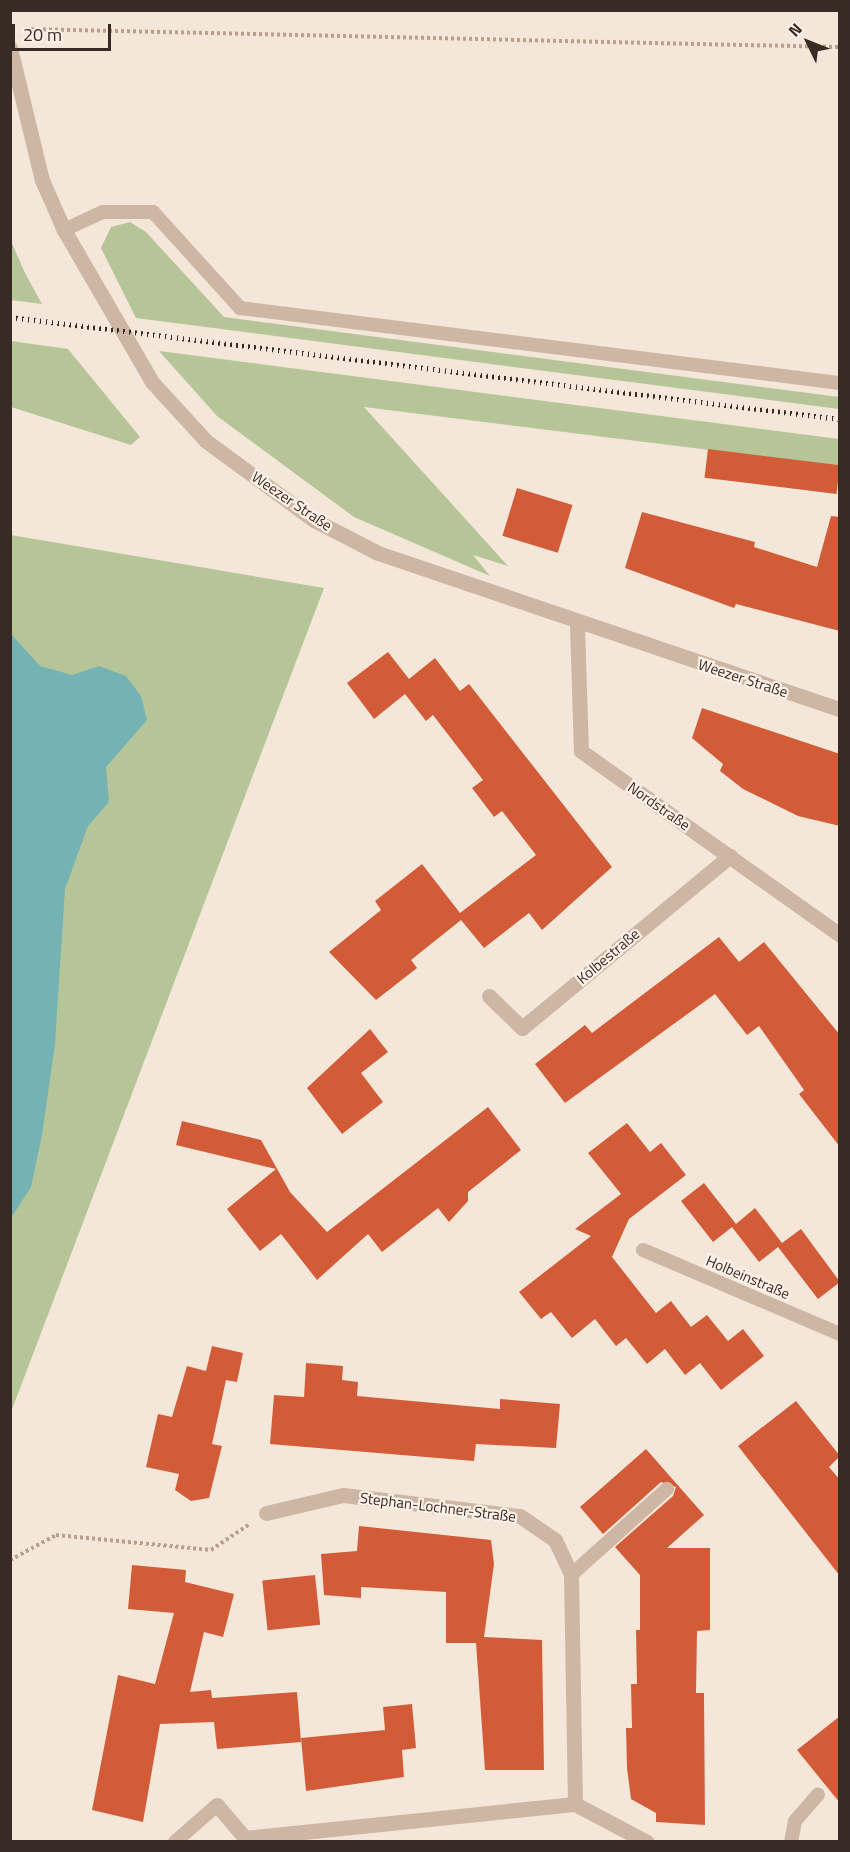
<!DOCTYPE html>
<meta charset="utf-8">
<style>
body{margin:0}
#map{position:relative;width:850px;height:1852px;overflow:hidden;background:#f4e7d9;font-family:"Titillium Web",sans-serif}
div>[style]{position:absolute}
.green>*{inset:0;background:#b6c597}
.water>*{inset:0;background:#75b2b4}
.building>*{inset:0;background:#d35c38;transform-origin:0 0}
.path>*{height:4px;margin-top:-2px;transform-origin:0;background:repeating-linear-gradient(90deg,#b9a08d 0 3px,transparent 0 6px)}
.lane>*{height:14px;margin:-7px;padding:0 7px;transform-origin:7px;border-radius:7px;background:#cdb6a3}
.street>*{height:15px;margin:-7.5px;padding:0 7.5px;transform-origin:7.5px;border-radius:7.5px;background:#cdb6a3}
.rail>*{height:4.5px;margin-top:-2.25px;transform-origin:0;background:repeating-linear-gradient(90deg,#382b26 0 1.5px,transparent 0 6px)}
span{translate:-50% -50%;white-space:nowrap;text-align:center;line-height:1.15;-webkit-text-stroke:4.5px #fbf1e6;paint-order:stroke}
.street-label{font-size:15px;color:#382b26}
.frame{position:absolute;inset:0;border:12px solid #382b26;pointer-events:none}
.north{position:absolute;left:778px;top:12px;width:60px;height:60px;-webkit-text-stroke:4px #fbf1e6;paint-order:stroke;rotate:313deg;font-size:16px;font-weight:700;line-height:24px;text-align:center;color:#382b26}
.north::after{content:'';display:block;margin:auto;width:21px;height:27px;background:#382b26;clip-path:polygon(50% 0,100% 100%,50% 72%,0 100%)}
.scale{position:absolute;left:12px;top:24px;width:99px;height:27px;box-sizing:border-box;border:3px solid #382b26;border-top:0;padding-left:8px;font-size:18px;line-height:21px;white-space:nowrap;color:#382b26;-webkit-text-stroke:4px #fbf1e6;paint-order:stroke}
</style>
<div id="map">
<div class="green">
<i style="clip-path:polygon(130px 222px,146px 232px,224px 317px,839px 397px,839px 409px,136px 318px,101px 248px,111px 227px)"></i>
<i style="clip-path:polygon(11px 241px,25px 273px,42px 304px,11px 300px)"></i>
<i style="clip-path:polygon(11px 341px,68px 349px,140px 437px,131px 445px,11px 407px)"></i>
<i style="clip-path:polygon(159px 351px,839px 439px,839px 466px,364px 407px,508px 566px,473px 555px,490px 576px,354px 517px,217px 416px)"></i>
<i style="clip-path:polygon(11px 535px,324px 588px,11px 1412px)"></i>
</div>
<div class="water">
<i style="clip-path:polygon(11px 634px,40px 666px,72px 675px,99px 666px,126px 676px,141px 696px,147px 720px,106px 767px,109px 802px,88px 826px,65px 889px,55px 1044px,42px 1135px,31px 1187px,11px 1218px)"></i>
</div>
<div class="building">
<i style="left:708px;top:449px;width:133px;height:29px;rotate:7deg"></i>
<i style="left:517px;top:488px;width:58px;height:50px;rotate:17deg"></i>
<i style="clip-path:polygon(642px 512px,755px 542px,754px 547px,817px 567px,831px 516px,840px 517px,840px 631px,736px 604px,734px 608px,625px 568px)"></i>
<i style="clip-path:polygon(388px 652px,409px 679px,435px 658px,460px 691px,469px 684px,612px 867px,542px 930px,529px 913px,484px 948px,461px 920px,411px 960px,417px 968px,376px 1000px,329px 952px,381px 910px,375px 901px,422px 864px,460px 913px,536px 855px,502px 811px,494px 817px,472px 788px,483px 780px,433px 715px,426px 721px,405px 694px,374px 719px,347px 683px)"></i>
<i style="clip-path:polygon(702px 708px,840px 754px,840px 826px,798px 816px,743px 789px,720px 771px,723px 764px,692px 738px)"></i>
<i style="clip-path:polygon(719px 937px,739px 962px,764px 942px,840px 1035px,840px 1147px,799px 1094px,804px 1090px,759px 1026px,747px 1035px,715px 994px,565px 1103px,535px 1064px,585px 1025px,592px 1033px)"></i>
<i style="clip-path:polygon(370px 1029px,388px 1052px,361px 1073px,383px 1102px,342px 1134px,307px 1088px)"></i>
<i style="clip-path:polygon(488px 1107px,521px 1150px,468px 1192px,468px 1201px,449px 1222px,438px 1208px,382px 1252px,368px 1234px,317px 1280px,281px 1234px,260px 1251px,227px 1209px,276px 1169px,176px 1145px,182px 1121px,261px 1140px,290px 1192px,327px 1232px)"></i>
<i style="clip-path:polygon(627px 1123px,650px 1152px,661px 1143px,686px 1175px,629px 1219px,612px 1257px,656px 1313px,671px 1301px,691px 1327px,707px 1315px,728px 1341px,743px 1329px,764px 1356px,721px 1390px,700px 1363px,685px 1375px,665px 1349px,647px 1364px,626px 1338px,616px 1346px,595px 1319px,572px 1338px,551px 1312px,541px 1319px,519px 1292px,591px 1236px,575px 1229px,621px 1194px,588px 1153px)"></i>
<i style="clip-path:polygon(704px 1183px,736px 1224px,755px 1208px,782px 1243px,801px 1229px,840px 1282px,818px 1299px,778px 1247px,759px 1262px,732px 1227px,713px 1242px,681px 1201px)"></i>
<i style="clip-path:polygon(212px 1346px,243px 1353px,237px 1382px,226px 1380px,212px 1444px,222px 1446px,209px 1498px,191px 1501px,175px 1490px,179px 1474px,146px 1467px,158px 1414px,172px 1417px,187px 1366px,206px 1371px)"></i>
<i style="clip-path:polygon(306px 1363px,343px 1366px,342px 1380px,358px 1382px,357px 1396px,500px 1409px,500px 1399px,560px 1404px,556px 1448px,476px 1444px,474px 1461px,270px 1444px,274px 1395px,304px 1397px)"></i>
<i style="clip-path:polygon(796px 1401px,840px 1456px,829px 1467px,840px 1480px,840px 1576px,738px 1446px)"></i>
<i style="clip-path:polygon(646px 1449px,704px 1515px,667px 1548px,710px 1548px,710px 1630px,697px 1631px,696px 1693px,704px 1693px,705px 1825px,656px 1822px,656px 1813px,631px 1799px,627px 1768px,626px 1728px,632px 1728px,631px 1684px,637px 1684px,636px 1630px,640px 1630px,640px 1575px,615px 1547px,673px 1496px,676px 1487px,661px 1482px,603px 1534px,580px 1507px)"></i>
<i style="clip-path:polygon(359px 1526px,491px 1540px,494px 1564px,484px 1637px,542px 1640px,544px 1770px,485px 1770px,476px 1643px,446px 1643px,446px 1592px,361px 1587px,361px 1598px,324px 1595px,321px 1554px,357px 1551px)"></i>
<i style="clip-path:polygon(132px 1565px,186px 1570px,185px 1582px,234px 1594px,223px 1637px,204px 1632px,190px 1692px,211px 1690px,212px 1698px,297px 1692px,301px 1742px,217px 1749px,214px 1722px,160px 1724px,143px 1822px,92px 1810px,118px 1675px,155px 1684px,174px 1613px,128px 1609px)"></i>
<i style="left:315px;top:1575px;width:50px;height:53px;rotate:84deg"></i>
<i style="clip-path:polygon(412px 1704px,416px 1748px,402px 1750px,404px 1777px,306px 1791px,301px 1738px,385px 1730px,383px 1707px)"></i>
<i style="clip-path:polygon(840px 1716px,840px 1803px,797px 1750px)"></i>
</div>
<div class="path">
<i style="left:25px;top:29px;width:815px;rotate:1.27deg"></i>
<i style="left:10px;top:1560px;width:52px;rotate:-28.5deg"></i>
<i style="left:56px;top:1535px;width:156px;rotate:5.5deg"></i>
<i style="left:211px;top:1550px;width:45px;rotate:-34deg"></i>
</div>
<div class="lane">
<i style="left:64px;top:230px;width:43px;rotate:-24.8deg"></i>
<i style="left:103px;top:212px;width:50px"></i>
<i style="left:153px;top:212px;width:130px;rotate:47.8deg"></i>
<i style="left:240px;top:308px;width:605px;rotate:7.13deg"></i>
<i style="left:643px;top:1250px;width:214px;rotate:23.1deg"></i>
<i style="left:571px;top:1575px;width:129px;rotate:-41.9deg"></i>
<i style="left:175px;top:1842px;width:56px;rotate:-41.4deg"></i>
<i style="left:791px;top:1842px;width:21px;rotate:-79deg"></i>
<i style="left:795px;top:1821px;width:35px;rotate:-49deg"></i>
</div>
<div class="street">
<i style="left:10px;top:48px;width:136px;rotate:76.4deg"></i>
<i style="left:42px;top:180px;width:55px;rotate:66.3deg"></i>
<i style="left:64px;top:230px;width:176px;rotate:59.9deg"></i>
<i style="left:152px;top:382px;width:80px;rotate:47.5deg"></i>
<i style="left:206px;top:441px;width:134px;rotate:36.2deg"></i>
<i style="left:314px;top:520px;width:72px;rotate:27.3deg"></i>
<i style="left:378px;top:553px;width:488px;rotate:18.7deg"></i>
<i style="left:577px;top:625px;width:126px;rotate:88.2deg"></i>
<i style="left:581px;top:751px;width:318px;rotate:35.4deg"></i>
<i style="left:489px;top:996px;width:46px;rotate:44.1deg"></i>
<i style="left:522px;top:1028px;width:270px;rotate:-39.6deg"></i>
<i style="left:266px;top:1513px;width:79px;rotate:-13.2deg"></i>
<i style="left:343px;top:1495px;width:178px;rotate:6.8deg"></i>
<i style="left:520px;top:1516px;width:42px;rotate:34.4deg"></i>
<i style="left:555px;top:1540px;width:38px;rotate:65deg"></i>
<i style="left:571px;top:1575px;width:229px;rotate:89deg"></i>
<i style="left:217px;top:1805px;width:43px;rotate:49.7deg"></i>
<i style="left:245px;top:1838px;width:332px;rotate:-5.9deg"></i>
<i style="left:575px;top:1804px;width:81px;rotate:27.8deg"></i>
</div>
<div class="rail">
<i style="left:10px;top:317px;width:836px;rotate:7.01deg"></i>
</div>
<div class="street-label">
<span style="left:292px;top:501px;rotate:34deg">Weezer Straße</span>
<span style="left:743px;top:678px;rotate:18deg">Weezer Straße</span>
<span style="left:659px;top:806px;rotate:35deg">Nordstraße</span>
<span style="left:608px;top:956px;rotate:-40deg">Kolbestraße</span>
<span style="left:748px;top:1277px;rotate:23deg">Holbeinstraße</span>
<span style="left:438px;top:1507px;rotate:7deg">Stephan-Lochner-Straße</span>
</div>
<div class="frame"></div>
<div class="north">N</div>
<div class="scale">20 m</div>
</div>
